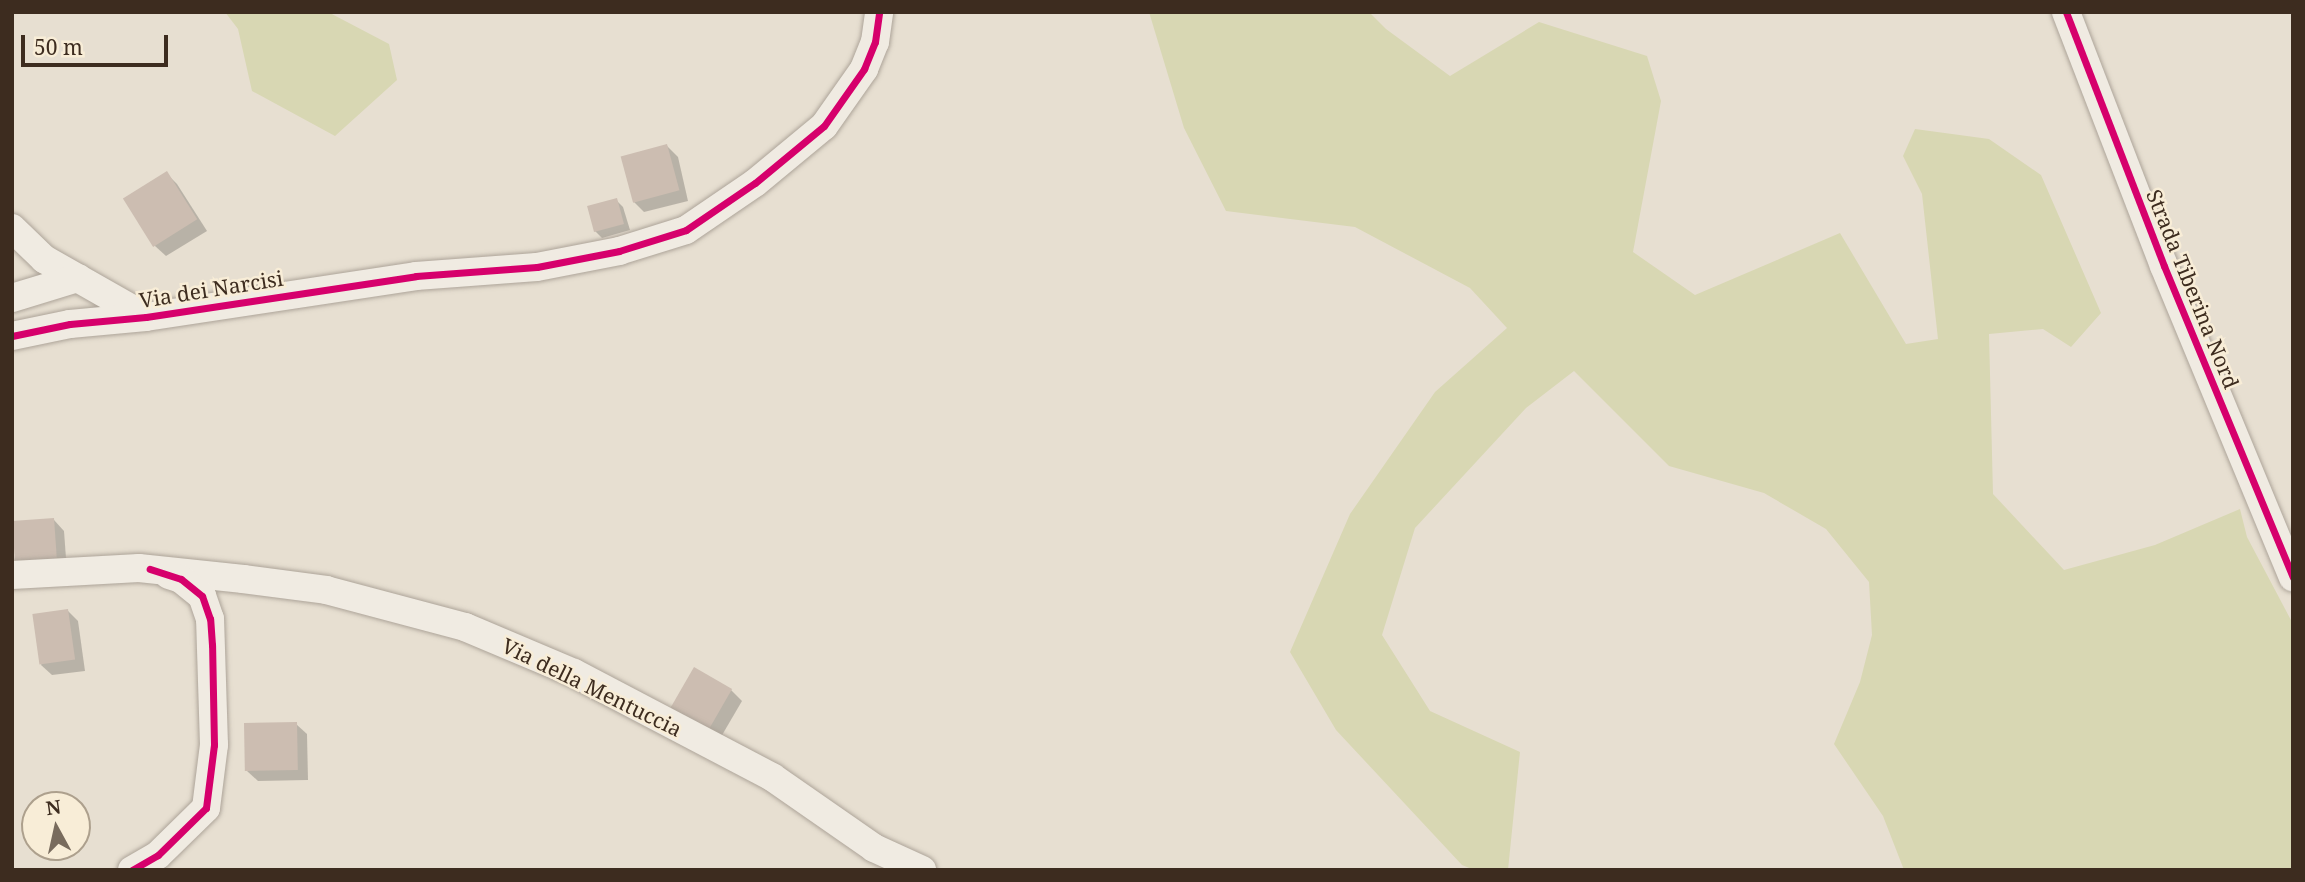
<!DOCTYPE html>
<style>
body{margin:0}
#map{position:relative;width:2305px;height:882px;overflow:hidden;background:#e7dfd1;font-family:"Noto Serif",serif}
div>[style]{position:absolute}
.green>*{inset:0;background:#d8d7b3}
.shadow>*{inset:0;background:#0003}
.building>*{inset:0;background:#ccbdb1;transform-origin:0 0}
.roads{filter:drop-shadow(0 0 2px #ada499) drop-shadow(0 0 2px #ada499)}
.minor>*{height:28px;margin:-14px;padding:0 14px;transform-origin:14px;border-radius:14px;background:#f0ebe2}
.cycleway>*{height:7px;margin:-3.5px;padding:0 3.5px;transform-origin:3.5px;border-radius:3.5px;background:#d6006c}
span{translate:-50% -50%;white-space:nowrap;text-align:center;line-height:1.15;-webkit-text-stroke:5px #f8edd7;paint-order:stroke}
.street-label{font-size:21px;color:#3d2c1f}
.frame{position:absolute;inset:0;border:14px solid #3d2c1f;pointer-events:none}
.north{position:absolute;left:21px;top:791px;width:70px;height:70px;box-sizing:border-box;background:#f8edd7;border:2px solid #ada08d;border-radius:50%;rotate:352deg;font-size:19px;font-weight:700;line-height:28px;text-align:center;color:#3d2c1f}
.north::after{content:'';display:block;margin:auto;width:24px;height:32px;background:#786b5d;clip-path:polygon(50% 0,100% 100%,50% 72%,0 100%)}
.scale{position:absolute;left:21px;top:35px;width:147px;height:32px;box-sizing:border-box;border:4px solid #3d2c1f;border-top:0;padding-left:9px;font-size:21px;line-height:24px;white-space:nowrap;color:#3d2c1f;-webkit-text-stroke:5px #f8edd7;paint-order:stroke}
</style>
<div id="map">
<div class="green">
<i style="clip-path:polygon(225px 12px,328px 12px,389px 44px,397px 80px,335px 136px,252px 91px,238px 29px)"></i>
<i style="clip-path:polygon(1149px 12px,1369px 12px,1386px 29px,1450px 76px,1539px 22px,1647px 56px,1661px 101px,1633px 252px,1695px 295px,1840px 233px,1906px 344px,1938px 339px,1922px 194px,1903px 156px,1915px 129px,1989px 139px,2041px 175px,2101px 313px,2071px 347px,2043px 329px,1989px 334px,1993px 494px,2064px 570px,2155px 545px,2240px 509px,2247px 537px,2293px 624px,2293px 870px,1904px 870px,1883px 816px,1834px 744px,1860px 682px,1872px 635px,1869px 582px,1826px 529px,1764px 493px,1669px 466px,1574px 371px,1526px 408px,1415px 528px,1382px 635px,1430px 711px,1520px 752px,1508px 870px,1474px 870px,1462px 865px,1336px 730px,1290px 652px,1350px 514px,1435px 392px,1507px 328px,1470px 288px,1355px 227px,1226px 211px,1184px 128px)"></i>
</div>
<div class="shadow">
<i style="clip-path:polygon(667px 146px,678px 157px,688px 201px,644px 212px,633px 201px)"></i>
<i style="clip-path:polygon(166px 173px,177px 184px,207px 231px,166px 256px,155px 246px)"></i>
<i style="clip-path:polygon(616px 200px,623px 207px,630px 230px,602px 238px,595px 231px)"></i>
<i style="clip-path:polygon(54px 520px,64px 531px,67px 572px,24px 575px)"></i>
<i style="clip-path:polygon(67px 610px,78px 621px,85px 671px,52px 675px,41px 665px)"></i>
<i style="clip-path:polygon(731px 690px,742px 701px,718px 742px,681px 721px)"></i>
<i style="clip-path:polygon(296px 724px,307px 734px,308px 780px,258px 781px,247px 771px)"></i>
</div>
<div class="building">
<i style="left:667px;top:144px;width:48px;height:48px;rotate:75deg"></i>
<i style="left:167px;top:171px;width:57px;height:52px;rotate:58deg"></i>
<i style="left:617px;top:198px;width:27px;height:31px;rotate:75deg"></i>
<i style="left:54px;top:518px;width:44px;height:42px;rotate:86deg"></i>
<i style="left:68px;top:609px;width:51px;height:36px;rotate:82deg"></i>
<i style="left:694px;top:667px;width:44px;height:51px;rotate:30deg"></i>
<i style="left:297px;top:722px;width:48px;height:53px;rotate:89deg"></i>
</div>
<div class="roads">
<div class="minor">
<i style="left:2066px;top:12px;width:272px;rotate:68.9deg"></i>
<i style="left:2164px;top:266px;width:337px;rotate:67.5deg"></i>
<i style="left:12px;top:228px;width:45px;rotate:44.1deg"></i>
<i style="left:44px;top:259px;width:117px;rotate:29.6deg"></i>
<i style="left:12px;top:298px;width:69px;rotate:-16.9deg"></i>
<i style="left:12px;top:336px;width:59px;rotate:-11.7deg"></i>
<i style="left:70px;top:324px;width:76px;rotate:-5.3deg"></i>
<i style="left:146px;top:317px;width:273px;rotate:-8.6deg"></i>
<i style="left:416px;top:276px;width:121px;rotate:-4.3deg"></i>
<i style="left:537px;top:267px;width:84px;rotate:-11deg"></i>
<i style="left:619px;top:251px;width:70px;rotate:-17.4deg"></i>
<i style="left:686px;top:230px;width:83px;rotate:-34.3deg"></i>
<i style="left:755px;top:183px;width:89px;rotate:-39.6deg"></i>
<i style="left:824px;top:126px;width:70px;rotate:-54.9deg"></i>
<i style="left:864px;top:69px;width:29px;rotate:-68deg"></i>
<i style="left:875px;top:42px;width:30px;rotate:-82deg"></i>
<i style="left:12px;top:575px;width:127px;rotate:-3.2deg"></i>
<i style="left:139px;top:568px;width:105px;rotate:6deg"></i>
<i style="left:243px;top:579px;width:84px;rotate:7.5deg"></i>
<i style="left:326px;top:590px;width:144px;rotate:14.9deg"></i>
<i style="left:465px;top:627px;width:118px;rotate:22.9deg"></i>
<i style="left:574px;top:673px;width:224px;rotate:27.7deg"></i>
<i style="left:772px;top:777px;width:124px;rotate:34.8deg"></i>
<i style="left:874px;top:848px;width:53px;rotate:24.6deg"></i>
<i style="left:132px;top:870px;width:30px;rotate:-30deg"></i>
<i style="left:158px;top:855px;width:67px;rotate:-44.4deg"></i>
<i style="left:206px;top:808px;width:64px;rotate:-82.8deg"></i>
<i style="left:214px;top:745px;width:126px;rotate:-91.8deg"></i>
<i style="left:210px;top:619px;width:24px;rotate:-109deg"></i>
<i style="left:202px;top:596px;width:27px;rotate:-141deg"></i>
<i style="left:181px;top:579px;width:13px;rotate:-162deg"></i>
</div>
</div>
<div class="cycleway">
<i style="left:2066px;top:12px;width:272px;rotate:68.9deg"></i>
<i style="left:2164px;top:266px;width:337px;rotate:67.5deg"></i>
<i style="left:12px;top:336px;width:59px;rotate:-11.7deg"></i>
<i style="left:70px;top:324px;width:76px;rotate:-5.3deg"></i>
<i style="left:146px;top:317px;width:273px;rotate:-8.6deg"></i>
<i style="left:416px;top:276px;width:121px;rotate:-4.3deg"></i>
<i style="left:537px;top:267px;width:84px;rotate:-11deg"></i>
<i style="left:619px;top:251px;width:70px;rotate:-17.4deg"></i>
<i style="left:686px;top:230px;width:83px;rotate:-34.3deg"></i>
<i style="left:755px;top:183px;width:89px;rotate:-39.6deg"></i>
<i style="left:824px;top:126px;width:70px;rotate:-54.9deg"></i>
<i style="left:864px;top:69px;width:29px;rotate:-68deg"></i>
<i style="left:875px;top:42px;width:30px;rotate:-82deg"></i>
<i style="left:132px;top:870px;width:30px;rotate:-30deg"></i>
<i style="left:158px;top:855px;width:67px;rotate:-44.4deg"></i>
<i style="left:206px;top:808px;width:64px;rotate:-82.8deg"></i>
<i style="left:214px;top:745px;width:100px;rotate:-91.1deg"></i>
<i style="left:212px;top:645px;width:26px;rotate:-94deg"></i>
<i style="left:210px;top:619px;width:24px;rotate:-109deg"></i>
<i style="left:202px;top:596px;width:27px;rotate:-141deg"></i>
<i style="left:181px;top:579px;width:33px;rotate:-162deg"></i>
</div>
<div class="street-label">
<span style="left:211px;top:289px;rotate:-9deg">Via dei Narcisi</span>
<span style="left:2193px;top:289px;rotate:68deg">Strada Tiberina Nord</span>
<span style="left:592px;top:687px;rotate:26deg">Via della Mentuccia</span>
</div>
<div class="frame"></div>
<div class="north">N</div>
<div class="scale">50 m</div>
</div>
